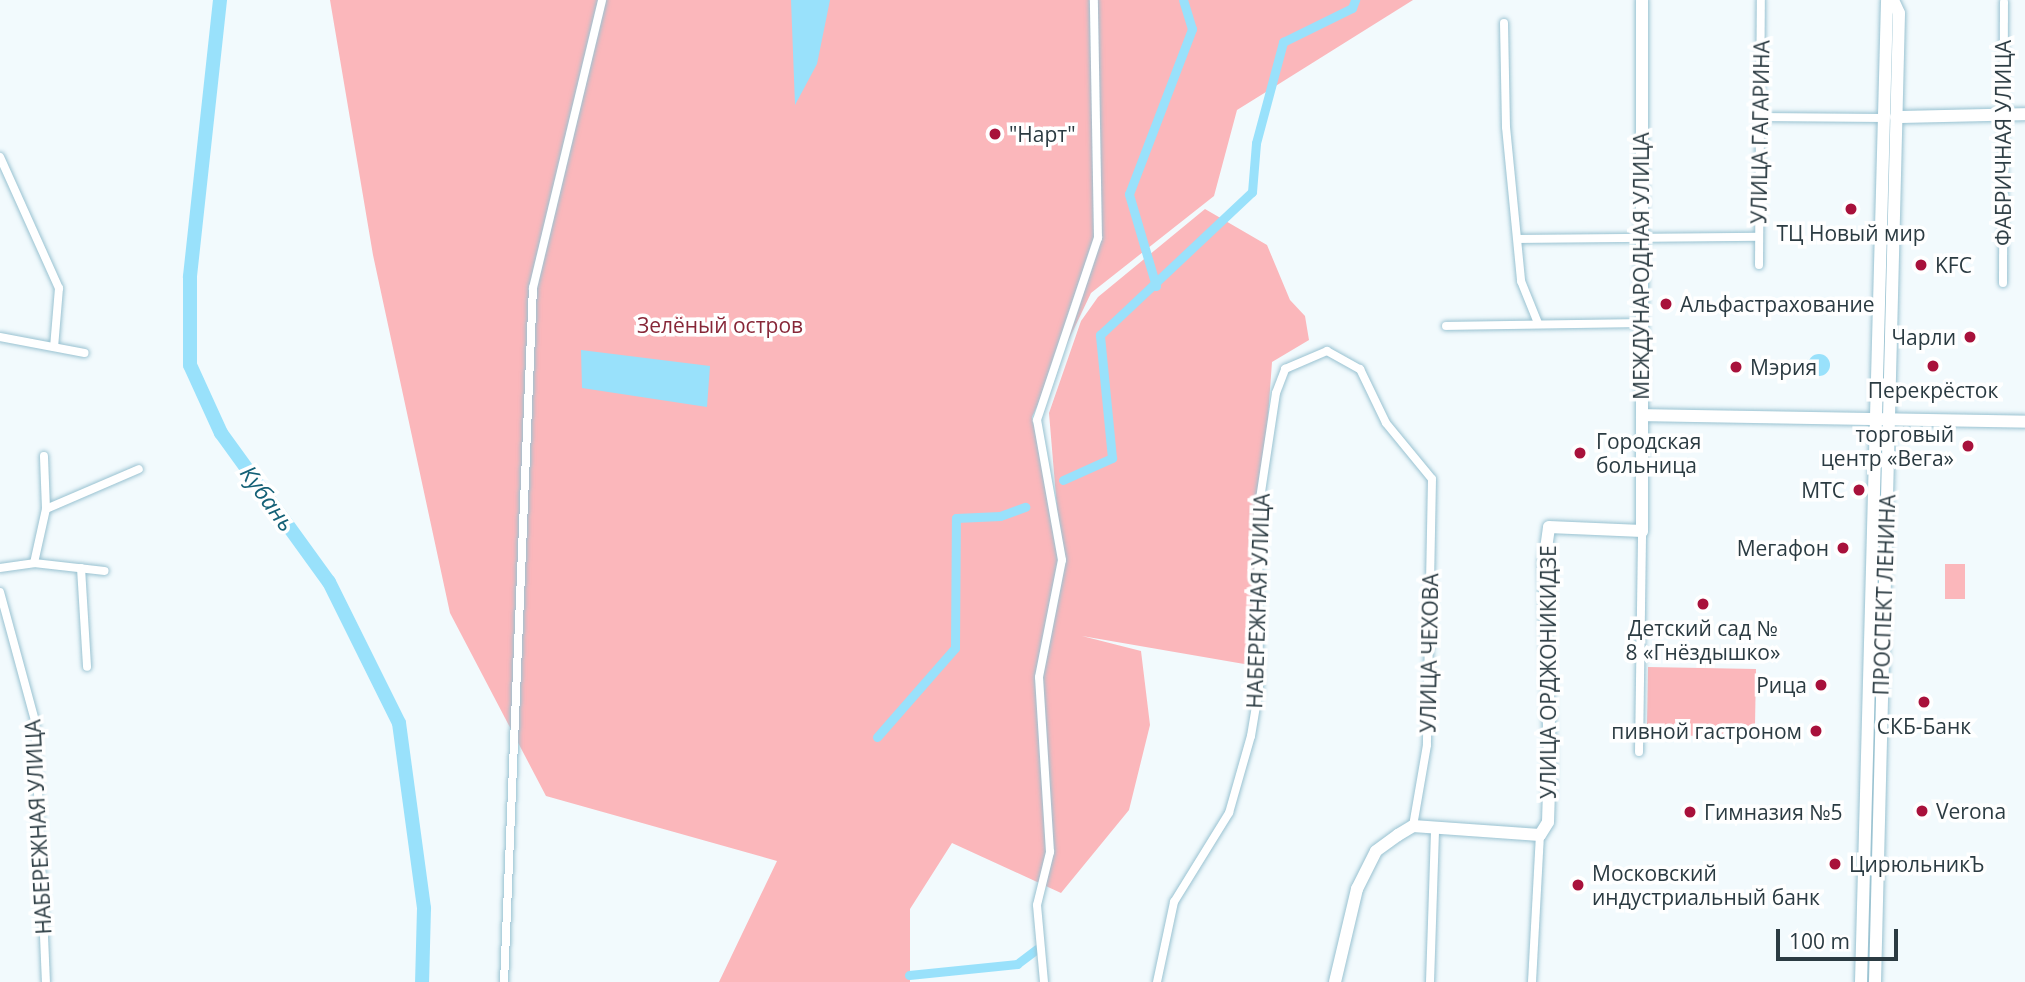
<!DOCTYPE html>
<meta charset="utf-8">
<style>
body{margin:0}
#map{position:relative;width:2025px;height:982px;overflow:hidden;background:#f2fafd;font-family:"Open Sans",sans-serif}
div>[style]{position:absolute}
.green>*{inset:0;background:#fbb7bb;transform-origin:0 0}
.water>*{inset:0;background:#99e1fb}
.round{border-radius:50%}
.canal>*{height:9px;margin:-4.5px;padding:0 4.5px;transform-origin:4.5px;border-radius:4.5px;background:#99e1fb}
.river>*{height:14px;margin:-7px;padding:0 7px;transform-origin:7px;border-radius:7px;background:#99e1fb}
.roads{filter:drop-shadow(0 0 2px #99c2d1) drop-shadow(0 0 2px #99c2d1)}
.street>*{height:8px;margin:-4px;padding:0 4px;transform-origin:4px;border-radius:4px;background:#fff}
.secondary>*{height:12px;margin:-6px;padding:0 6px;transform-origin:6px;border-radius:6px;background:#fff}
.dots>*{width:19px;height:19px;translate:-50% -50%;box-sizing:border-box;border:4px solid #fff;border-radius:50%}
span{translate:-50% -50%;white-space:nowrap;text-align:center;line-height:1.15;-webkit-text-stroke:7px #fff;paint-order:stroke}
.street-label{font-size:21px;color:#2b3b42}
.poi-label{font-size:21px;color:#2b3b42}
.left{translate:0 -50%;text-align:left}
.right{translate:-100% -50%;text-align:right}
.park-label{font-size:21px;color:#872738}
.water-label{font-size:23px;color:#146177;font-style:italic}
.scale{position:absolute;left:1776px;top:929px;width:122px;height:32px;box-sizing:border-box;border:4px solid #2b3b42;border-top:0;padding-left:9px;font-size:21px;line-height:24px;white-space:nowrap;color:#2b3b42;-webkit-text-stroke:5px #fff;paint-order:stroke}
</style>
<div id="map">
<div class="green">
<i style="clip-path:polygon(330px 0,1413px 0,1237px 110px,1214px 196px,1091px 293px,1032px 417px,1060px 545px,1049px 413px,1081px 321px,1098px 297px,1205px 209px,1267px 245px,1290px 300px,1305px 316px,1309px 340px,1272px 362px,1250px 665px,1082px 636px,1141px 651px,1150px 725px,1129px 810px,1061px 893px,952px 843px,910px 909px,910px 982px,719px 982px,777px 861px,546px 796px,450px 613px,373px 255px)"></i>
<i style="left:1945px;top:564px;width:20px;height:35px"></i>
<i style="left:1648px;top:667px;width:108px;height:68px;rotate:1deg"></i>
</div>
<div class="water">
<i style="clip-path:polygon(791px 0,830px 0,817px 64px,795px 105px)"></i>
<i style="clip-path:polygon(581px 350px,710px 366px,707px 407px,582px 388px)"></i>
<i class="round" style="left:1808px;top:354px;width:22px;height:22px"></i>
</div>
<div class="canal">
<i style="left:1156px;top:286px;width:96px;rotate:-106.4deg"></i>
<i style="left:1129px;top:194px;width:177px;rotate:-69.1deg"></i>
<i style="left:1192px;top:29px;width:30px;rotate:-107deg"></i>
<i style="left:1063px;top:480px;width:54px;rotate:-24.2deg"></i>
<i style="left:1112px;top:458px;width:124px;rotate:-95.6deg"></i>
<i style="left:1100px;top:335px;width:209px;rotate:-43.3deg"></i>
<i style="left:1252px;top:192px;width:49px;rotate:-85.3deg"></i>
<i style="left:1256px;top:143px;width:105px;rotate:-75deg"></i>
<i style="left:1283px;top:42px;width:77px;rotate:-26.2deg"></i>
<i style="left:1352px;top:8px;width:9px;rotate:-69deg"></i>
<i style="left:877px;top:737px;width:118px;rotate:-48.8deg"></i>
<i style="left:955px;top:648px;width:130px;rotate:-89.6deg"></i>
<i style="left:956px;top:518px;width:44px;rotate:-2.6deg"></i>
<i style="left:1000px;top:516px;width:27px;rotate:-20deg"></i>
<i style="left:909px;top:975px;width:109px;rotate:-5.8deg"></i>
<i style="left:1017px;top:964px;width:25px;rotate:-37deg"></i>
</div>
<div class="river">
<i style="left:220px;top:0;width:279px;rotate:96.2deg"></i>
<i style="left:190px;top:277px;width:88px;rotate:90deg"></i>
<i style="left:190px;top:365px;width:75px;rotate:65.5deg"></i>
<i style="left:221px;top:433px;width:184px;rotate:54.1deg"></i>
<i style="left:329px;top:582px;width:157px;rotate:63.6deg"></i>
<i style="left:399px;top:723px;width:187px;rotate:82.3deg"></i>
<i style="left:424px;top:908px;width:74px;rotate:91.5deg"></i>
</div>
<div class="roads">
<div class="street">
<i style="left:1504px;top:23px;width:104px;rotate:88.9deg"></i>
<i style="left:1506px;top:127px;width:155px;rotate:84.4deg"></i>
<i style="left:1521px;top:281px;width:45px;rotate:68deg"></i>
<i style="left:1762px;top:117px;width:118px;rotate:0.5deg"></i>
<i style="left:0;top:157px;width:144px;rotate:65.8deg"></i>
<i style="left:59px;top:288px;width:59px;rotate:94.8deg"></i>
<i style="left:1518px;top:239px;width:241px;rotate:-0.5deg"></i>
<i style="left:1759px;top:265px;width:265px;rotate:-89.6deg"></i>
<i style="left:2003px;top:283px;width:281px;rotate:-89.8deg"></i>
<i style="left:1446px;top:326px;width:193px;rotate:-0.9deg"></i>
<i style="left:0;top:337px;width:86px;rotate:10.7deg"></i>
<i style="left:46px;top:509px;width:101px;rotate:-23.3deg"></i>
<i style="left:34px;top:563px;width:55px;rotate:-77.5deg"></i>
<i style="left:46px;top:509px;width:53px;rotate:-92.2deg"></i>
<i style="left:0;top:568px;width:34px;rotate:-8deg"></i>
<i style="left:34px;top:563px;width:71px;rotate:6.4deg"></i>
<i style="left:81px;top:568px;width:99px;rotate:86.5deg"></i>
<i style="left:0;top:592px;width:134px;rotate:74.8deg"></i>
<i style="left:35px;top:721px;width:261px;rotate:87.6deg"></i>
<i style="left:1639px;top:752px;width:221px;rotate:-89.2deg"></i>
<i style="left:504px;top:982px;width:695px;rotate:-87.61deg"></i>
<i style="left:533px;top:288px;width:296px;rotate:-76.5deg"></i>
<i style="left:1044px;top:982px;width:77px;rotate:-95.2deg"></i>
<i style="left:1037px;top:905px;width:55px;rotate:-76.2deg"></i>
<i style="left:1050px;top:852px;width:175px;rotate:-93.6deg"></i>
<i style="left:1039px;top:677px;width:119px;rotate:-78.9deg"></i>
<i style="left:1062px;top:560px;width:142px;rotate:-100.1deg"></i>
<i style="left:1037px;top:420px;width:192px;rotate:-71.5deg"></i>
<i style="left:1098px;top:238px;width:238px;rotate:-91deg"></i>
<i style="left:1157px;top:982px;width:82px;rotate:-78deg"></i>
<i style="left:1174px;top:902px;width:105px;rotate:-58.3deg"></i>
<i style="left:1229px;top:813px;width:80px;rotate:-74.1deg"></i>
<i style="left:1251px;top:736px;width:49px;rotate:-80.5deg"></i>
<i style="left:1259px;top:688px;width:176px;rotate:-90.3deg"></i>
<i style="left:1258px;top:512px;width:120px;rotate:-81.4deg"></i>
<i style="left:1276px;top:393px;width:26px;rotate:-69deg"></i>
<i style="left:1285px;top:369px;width:46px;rotate:-23.2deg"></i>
<i style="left:1327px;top:351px;width:38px;rotate:29deg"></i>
<i style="left:1360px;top:369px;width:60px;rotate:64.3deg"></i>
<i style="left:1386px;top:423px;width:72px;rotate:50.6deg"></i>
<i style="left:1432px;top:479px;width:266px;rotate:91.1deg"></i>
<i style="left:1427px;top:745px;width:82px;rotate:99.8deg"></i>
<i style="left:1430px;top:982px;width:153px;rotate:-88.1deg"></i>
<i style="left:1532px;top:982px;width:147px;rotate:-86.9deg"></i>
</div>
<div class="secondary">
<i style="left:1896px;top:117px;width:129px;rotate:-1.3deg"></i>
<i style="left:1642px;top:415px;width:383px;rotate:1deg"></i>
<i style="left:1335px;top:982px;width:96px;rotate:-76.7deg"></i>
<i style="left:1357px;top:889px;width:42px;rotate:-63.4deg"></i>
<i style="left:1376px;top:851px;width:27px;rotate:-36deg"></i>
<i style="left:1398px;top:835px;width:17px;rotate:-31deg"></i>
<i style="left:1413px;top:826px;width:127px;rotate:4.1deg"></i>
<i style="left:1540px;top:835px;width:15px;rotate:-58deg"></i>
<i style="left:1548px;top:822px;width:62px;rotate:-88.2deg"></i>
<i style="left:1550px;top:760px;width:197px;rotate:-91.7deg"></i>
<i style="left:1544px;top:563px;width:36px;rotate:-82deg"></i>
<i style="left:1549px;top:527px;width:93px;rotate:2.5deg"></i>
<i style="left:1642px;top:531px;width:531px;rotate:-90deg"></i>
<i style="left:1861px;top:982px;width:982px;rotate:-88.48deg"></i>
<i style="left:1875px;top:982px;width:969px;rotate:-88.58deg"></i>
<i style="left:1899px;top:13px;width:14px;rotate:-115deg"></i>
</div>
</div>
<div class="dots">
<i style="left:995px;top:134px;background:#a8113b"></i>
<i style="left:1851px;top:209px;background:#a8113b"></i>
<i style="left:1921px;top:265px;background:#a8113b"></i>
<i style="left:1666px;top:304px;background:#a8113b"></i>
<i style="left:1970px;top:337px;background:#a8113b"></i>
<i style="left:1933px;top:366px;background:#a8113b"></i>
<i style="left:1736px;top:367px;background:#a8113b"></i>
<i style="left:1968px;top:446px;background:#a8113b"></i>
<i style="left:1580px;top:453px;background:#a8113b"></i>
<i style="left:1859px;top:490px;background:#a8113b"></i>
<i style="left:1843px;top:548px;background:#a8113b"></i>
<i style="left:1703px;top:604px;background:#a8113b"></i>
<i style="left:1821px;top:685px;background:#a8113b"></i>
<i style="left:1924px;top:702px;background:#a8113b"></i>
<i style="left:1816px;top:731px;background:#a8113b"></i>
<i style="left:1922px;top:811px;background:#a8113b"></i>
<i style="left:1690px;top:812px;background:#a8113b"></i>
<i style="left:1835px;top:864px;background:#a8113b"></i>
<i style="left:1578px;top:885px;background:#a8113b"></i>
</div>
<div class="street-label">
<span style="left:1760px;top:132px;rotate:-89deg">УЛИЦА ГАГАРИНА</span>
<span style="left:2003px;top:143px;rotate:-90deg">ФАБРИЧНАЯ УЛИЦА</span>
<span style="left:1641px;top:266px;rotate:-90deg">МЕЖДУНАРОДНАЯ УЛИЦА</span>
<span style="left:1884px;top:595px;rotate:-88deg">ПРОСПЕКТ ЛЕНИНА</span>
<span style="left:1258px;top:601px;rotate:-88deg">НАБЕРЕЖНАЯ УЛИЦА</span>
<span style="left:1429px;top:653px;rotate:-89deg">УЛИЦА ЧЕХОВА</span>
<span style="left:1548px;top:672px;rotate:-90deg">УЛИЦА ОРДЖОНИКИДЗЕ</span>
<span style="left:38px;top:827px;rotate:-93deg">НАБЕРЕЖНАЯ УЛИЦА</span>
</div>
<div class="poi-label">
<span class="left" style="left:1009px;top:134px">"Нарт"</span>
<span style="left:1851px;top:233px">ТЦ Новый мир</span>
<span class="left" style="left:1935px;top:265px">KFC</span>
<span class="left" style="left:1680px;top:304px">Альфастрахование</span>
<span class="right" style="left:1956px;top:337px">Чарли</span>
<span class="left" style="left:1750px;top:367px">Мэрия</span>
<span style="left:1933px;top:390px">Перекрёсток</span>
<span class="right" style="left:1954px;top:446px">торговый<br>центр «Вега»</span>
<span class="left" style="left:1596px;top:453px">Городская<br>больница</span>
<span class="right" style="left:1845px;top:490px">МТС</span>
<span class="right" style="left:1829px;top:548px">Мегафон</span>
<span style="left:1703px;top:640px">Детский сад №<br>8 «Гнёздышко»</span>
<span class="right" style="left:1807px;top:685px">Рица</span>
<span style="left:1924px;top:726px">СКБ-Банк</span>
<span class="right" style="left:1802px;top:731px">пивной гастроном</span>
<span class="left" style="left:1936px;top:811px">Verona</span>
<span class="left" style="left:1704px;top:812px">Гимназия №5</span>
<span class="left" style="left:1849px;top:864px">ЦирюльникЪ</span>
<span class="left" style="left:1592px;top:885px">Московский<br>индустриальный банк</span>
</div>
<div class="park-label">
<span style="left:720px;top:325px">Зелёный остров</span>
</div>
<div class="water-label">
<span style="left:268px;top:498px;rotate:54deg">Кубань</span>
</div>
<div class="scale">100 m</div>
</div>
